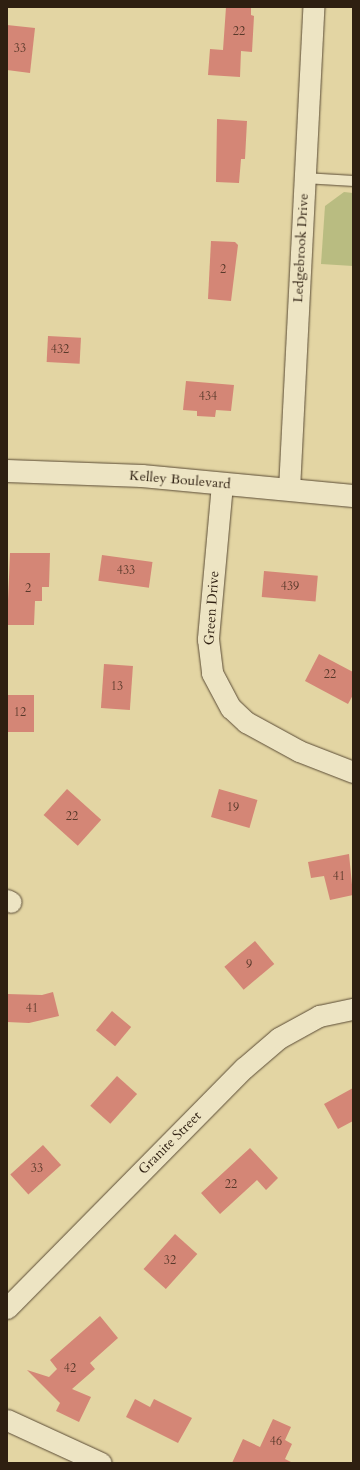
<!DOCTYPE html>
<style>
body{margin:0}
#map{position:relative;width:360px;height:1470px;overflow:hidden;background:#e3d5a3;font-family:Cardo,serif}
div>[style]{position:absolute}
.green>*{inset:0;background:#b9bc81}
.building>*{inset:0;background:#d48676;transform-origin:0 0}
.roads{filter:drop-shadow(0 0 1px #5b4c36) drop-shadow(0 0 1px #5b4c36)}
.service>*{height:10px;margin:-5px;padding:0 5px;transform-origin:5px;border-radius:5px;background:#ede4c3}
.minor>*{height:21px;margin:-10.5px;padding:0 10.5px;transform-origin:10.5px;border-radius:10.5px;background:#ede4c3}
.secondary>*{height:22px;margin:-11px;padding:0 11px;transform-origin:11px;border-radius:11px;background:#ede4c3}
span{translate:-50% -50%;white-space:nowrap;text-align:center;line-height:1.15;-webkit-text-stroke:4px #ede4c3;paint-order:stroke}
.number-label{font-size:12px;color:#58392a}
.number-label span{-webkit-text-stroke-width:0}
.street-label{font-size:14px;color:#2e1f11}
.frame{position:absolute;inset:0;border:8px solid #2e1f11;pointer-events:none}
</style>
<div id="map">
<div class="green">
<i style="clip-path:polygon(344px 192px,353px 193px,353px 266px,321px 264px,325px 206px)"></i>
</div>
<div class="building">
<i style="clip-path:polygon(226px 7px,251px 7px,251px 15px,254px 16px,252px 52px,241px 51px,240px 77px,208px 75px,210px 49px,223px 50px)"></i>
<i style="clip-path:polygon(7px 25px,35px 28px,30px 73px,7px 70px)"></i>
<i style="clip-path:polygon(217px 119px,247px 121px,245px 159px,241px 159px,239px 183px,216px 182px)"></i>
<i style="clip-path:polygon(211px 241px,235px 242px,238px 245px,231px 301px,208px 299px)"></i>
<i style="left:48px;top:336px;width:33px;height:26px;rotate:3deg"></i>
<i style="clip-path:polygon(186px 381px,234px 385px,231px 411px,216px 410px,215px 417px,197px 416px,197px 411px,183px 410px)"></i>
<i style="clip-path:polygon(10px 553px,50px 553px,49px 587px,42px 587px,42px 601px,35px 601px,34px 625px,7px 625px)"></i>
<i style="left:102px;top:555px;width:51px;height:26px;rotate:8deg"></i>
<i style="left:264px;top:571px;width:54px;height:26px;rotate:5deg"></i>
<i style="clip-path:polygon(319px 654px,353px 672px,353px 695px,348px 704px,305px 681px)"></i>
<i style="left:104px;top:664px;width:29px;height:44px;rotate:4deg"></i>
<i style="left:7px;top:695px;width:27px;height:37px"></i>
<i style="left:67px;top:789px;width:46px;height:35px;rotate:42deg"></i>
<i style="left:219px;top:789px;width:40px;height:29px;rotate:16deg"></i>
<i style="clip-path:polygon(349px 854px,353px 895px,330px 900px,324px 876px,311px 878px,308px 862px)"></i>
<i style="left:255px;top:941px;width:30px;height:40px;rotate:50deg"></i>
<i style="clip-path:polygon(53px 992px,59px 1016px,29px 1023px,7px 1022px,7px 994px,42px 995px)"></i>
<i style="left:112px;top:1011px;width:25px;height:25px;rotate:40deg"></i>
<i style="left:117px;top:1076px;width:27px;height:40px;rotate:42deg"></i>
<i style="clip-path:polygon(353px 1088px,353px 1121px,338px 1129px,324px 1104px)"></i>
<i style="left:43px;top:1145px;width:27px;height:44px;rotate:48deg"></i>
<i style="clip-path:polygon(250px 1148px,278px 1178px,266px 1190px,257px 1180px,220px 1214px,201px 1193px)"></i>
<i style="left:175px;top:1234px;width:30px;height:47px;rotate:42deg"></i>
<i style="clip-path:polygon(100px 1316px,118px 1338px,90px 1363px,95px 1369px,72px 1389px,91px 1397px,79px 1422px,56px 1411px,60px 1403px,27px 1370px,49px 1377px,57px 1369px,50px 1360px)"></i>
<i style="clip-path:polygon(135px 1399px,150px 1407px,154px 1399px,192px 1418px,178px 1443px,126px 1417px)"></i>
<i style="clip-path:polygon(273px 1419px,291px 1427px,285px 1440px,292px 1444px,285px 1459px,293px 1463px,232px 1463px,243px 1439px,260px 1447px)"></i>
</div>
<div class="roads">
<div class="service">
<i style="left:305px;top:178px;width:48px;rotate:3.6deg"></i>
</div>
<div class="minor">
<i style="left:222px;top:484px;width:156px;rotate:95.2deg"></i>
<i style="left:208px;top:639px;width:34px;rotate:83deg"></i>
<i style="left:212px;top:673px;width:40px;rotate:62deg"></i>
<i style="left:231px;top:708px;width:21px;rotate:43deg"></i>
<i style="left:246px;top:722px;width:60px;rotate:28.7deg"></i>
<i style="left:299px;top:751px;width:58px;rotate:21.3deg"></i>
<i style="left:289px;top:489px;width:483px;rotate:-87.1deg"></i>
<i style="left:7px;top:900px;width:4px;rotate:27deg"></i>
<i style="left:7px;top:1308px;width:337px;rotate:-45.4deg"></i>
<i style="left:244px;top:1068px;width:46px;rotate:-40.6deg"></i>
<i style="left:279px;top:1038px;width:46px;rotate:-28.8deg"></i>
<i style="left:319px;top:1016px;width:35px;rotate:-12deg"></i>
<i style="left:7px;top:1420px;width:103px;rotate:24.6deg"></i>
</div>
<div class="secondary">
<i style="left:7px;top:471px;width:135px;rotate:2.1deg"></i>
<i style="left:142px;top:476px;width:212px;rotate:5.4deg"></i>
</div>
</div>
<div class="number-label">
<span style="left:239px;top:32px">22</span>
<span style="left:20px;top:49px">33</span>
<span style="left:223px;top:270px">2</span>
<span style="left:60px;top:350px">432</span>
<span style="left:208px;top:397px">434</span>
<span style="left:126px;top:571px">433</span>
<span style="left:290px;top:587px">439</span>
<span style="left:28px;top:589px">2</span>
<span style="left:330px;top:675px">22</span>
<span style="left:117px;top:687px">13</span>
<span style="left:20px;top:713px">12</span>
<span style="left:233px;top:808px">19</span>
<span style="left:72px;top:817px">22</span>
<span style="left:339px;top:877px">41</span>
<span style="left:249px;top:965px">9</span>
<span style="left:32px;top:1009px">41</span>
<span style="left:37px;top:1169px">33</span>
<span style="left:231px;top:1185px">22</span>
<span style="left:170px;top:1261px">32</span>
<span style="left:70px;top:1369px">42</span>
<span style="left:276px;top:1442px">46</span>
</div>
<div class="street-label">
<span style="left:301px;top:248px;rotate:-87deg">Ledgebrook Drive</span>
<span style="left:180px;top:480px;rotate:5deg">Kelley Boulevard</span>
<span style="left:212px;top:608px;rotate:-86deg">Green Drive</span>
<span style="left:170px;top:1143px;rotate:-45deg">Granite Street</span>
</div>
<div class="frame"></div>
</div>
